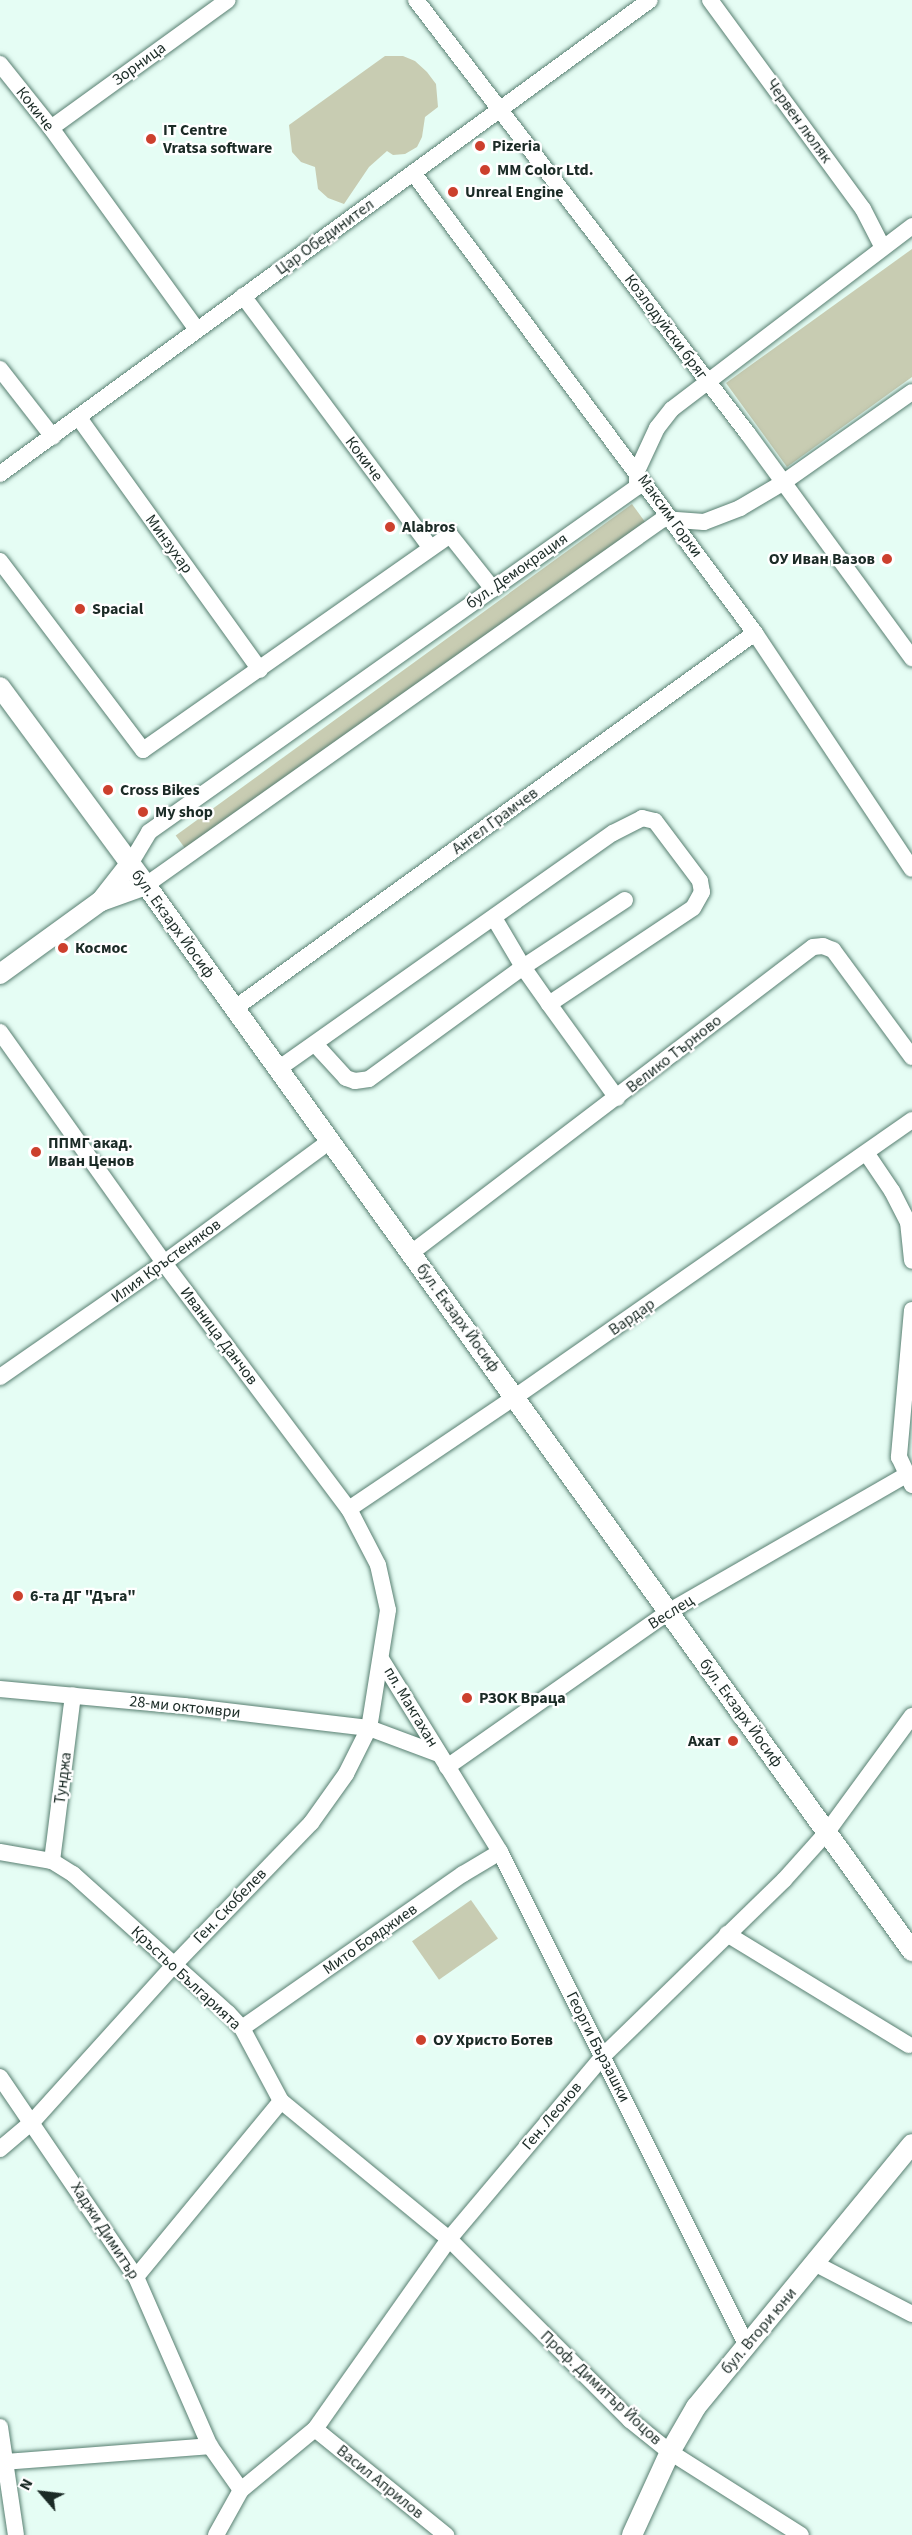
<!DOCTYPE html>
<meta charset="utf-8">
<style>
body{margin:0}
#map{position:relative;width:912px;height:2535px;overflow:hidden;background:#e5fdf4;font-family:"Source Sans 3",sans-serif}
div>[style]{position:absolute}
.green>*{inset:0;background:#c8ccb2;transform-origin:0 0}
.roads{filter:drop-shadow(0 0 2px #587f71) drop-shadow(0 0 2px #587f71)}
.minor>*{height:16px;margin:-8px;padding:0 8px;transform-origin:8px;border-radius:8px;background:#fff}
.tertiary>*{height:20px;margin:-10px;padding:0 10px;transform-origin:10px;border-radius:10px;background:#fff}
.dots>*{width:16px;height:16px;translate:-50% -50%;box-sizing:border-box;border:3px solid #fff;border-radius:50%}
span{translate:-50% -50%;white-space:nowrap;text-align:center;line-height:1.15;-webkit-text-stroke:4.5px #fff;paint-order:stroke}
.street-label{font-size:16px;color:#1b2b26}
.poi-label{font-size:16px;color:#1b2b26;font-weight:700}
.left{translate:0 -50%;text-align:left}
.right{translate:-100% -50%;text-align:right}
.north{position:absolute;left:12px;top:2463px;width:60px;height:60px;-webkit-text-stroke:4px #fff;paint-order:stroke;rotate:298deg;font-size:16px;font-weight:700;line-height:24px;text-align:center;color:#1b2b26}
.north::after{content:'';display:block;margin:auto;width:21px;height:27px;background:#1b2b26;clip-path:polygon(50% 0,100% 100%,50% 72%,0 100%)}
</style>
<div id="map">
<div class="green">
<i style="clip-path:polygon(385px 56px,403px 56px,415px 61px,427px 72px,436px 84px,438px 107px,425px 117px,422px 137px,417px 147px,405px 154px,393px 155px,387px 151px,369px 167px,344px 204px,328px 198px,318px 189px,315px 167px,301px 162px,292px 152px,289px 125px)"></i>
<i style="clip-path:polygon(912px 249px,912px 377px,787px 467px,726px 383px)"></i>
<i style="left:632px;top:504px;width:22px;height:564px;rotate:54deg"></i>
<i style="left:471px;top:1900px;width:47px;height:72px;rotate:55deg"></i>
</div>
<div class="roads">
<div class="minor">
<i style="left:416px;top:0;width:546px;rotate:52.58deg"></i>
<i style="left:748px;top:434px;width:278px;rotate:53.8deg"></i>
<i style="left:710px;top:0;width:259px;rotate:53.8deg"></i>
<i style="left:863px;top:209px;width:42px;rotate:62.8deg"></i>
<i style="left:0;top:64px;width:82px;rotate:51.4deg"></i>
<i style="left:51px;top:128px;width:249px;rotate:54.1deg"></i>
<i style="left:51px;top:128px;width:218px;rotate:-35.9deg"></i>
<i style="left:414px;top:174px;width:572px;rotate:53.39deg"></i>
<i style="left:755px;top:633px;width:283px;rotate:56.4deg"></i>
<i style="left:243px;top:296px;width:314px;rotate:53.3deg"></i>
<i style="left:0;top:369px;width:86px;rotate:52.1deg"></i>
<i style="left:79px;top:418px;width:310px;rotate:54.3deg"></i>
<i style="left:0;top:474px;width:804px;rotate:-36.1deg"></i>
<i style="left:0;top:561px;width:237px;rotate:52.9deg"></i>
<i style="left:143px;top:750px;width:375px;rotate:-35deg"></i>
<i style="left:450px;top:535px;width:69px;rotate:51.5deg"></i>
<i style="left:130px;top:864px;width:37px;rotate:-59deg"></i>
<i style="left:149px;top:832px;width:598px;rotate:-35.26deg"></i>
<i style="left:637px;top:487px;width:16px;rotate:-90deg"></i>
<i style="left:637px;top:471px;width:47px;rotate:-65.1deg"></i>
<i style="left:657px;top:428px;width:24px;rotate:-52deg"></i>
<i style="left:672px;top:409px;width:302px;rotate:-37.3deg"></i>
<i style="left:146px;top:885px;width:633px;rotate:-35.3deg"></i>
<i style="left:663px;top:519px;width:41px;rotate:4.2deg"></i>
<i style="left:704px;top:522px;width:39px;rotate:-21deg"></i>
<i style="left:740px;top:508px;width:51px;rotate:-30.6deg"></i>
<i style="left:784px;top:482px;width:156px;rotate:-35.1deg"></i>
<i style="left:549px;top:1004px;width:116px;rotate:54.1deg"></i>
<i style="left:235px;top:1008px;width:641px;rotate:-35.8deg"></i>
<i style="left:0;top:1032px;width:283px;rotate:54.6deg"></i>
<i style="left:164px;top:1263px;width:308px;rotate:53.1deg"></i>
<i style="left:349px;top:1509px;width:63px;rotate:62.6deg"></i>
<i style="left:378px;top:1565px;width:46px;rotate:77.5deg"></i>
<i style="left:388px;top:1610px;width:120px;rotate:99.1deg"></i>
<i style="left:369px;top:1728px;width:75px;rotate:20.4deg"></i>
<i style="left:315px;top:1044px;width:46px;rotate:47.6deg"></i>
<i style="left:346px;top:1078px;width:9px;rotate:18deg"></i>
<i style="left:355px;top:1081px;width:14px;rotate:-8deg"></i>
<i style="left:369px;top:1079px;width:190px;rotate:-36deg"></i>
<i style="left:523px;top:967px;width:122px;rotate:-33.3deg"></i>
<i style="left:278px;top:1069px;width:410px;rotate:-35.2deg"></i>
<i style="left:613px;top:833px;width:33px;rotate:-27deg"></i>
<i style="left:642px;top:818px;width:13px;rotate:13deg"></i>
<i style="left:655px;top:821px;width:75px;rotate:53.1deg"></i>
<i style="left:700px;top:881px;width:11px;rotate:80deg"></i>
<i style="left:702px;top:892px;width:18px;rotate:119deg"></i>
<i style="left:693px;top:908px;width:173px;rotate:146.3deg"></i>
<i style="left:549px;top:1004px;width:45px;rotate:-125.1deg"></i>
<i style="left:523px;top:967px;width:57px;rotate:-120.6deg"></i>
<i style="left:867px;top:1154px;width:45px;rotate:56deg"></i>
<i style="left:892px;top:1191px;width:35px;rotate:63deg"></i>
<i style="left:908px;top:1222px;width:39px;rotate:84deg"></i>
<i style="left:411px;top:1253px;width:505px;rotate:-37.28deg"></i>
<i style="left:813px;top:947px;width:10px;rotate:-6deg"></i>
<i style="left:823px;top:946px;width:11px;rotate:22deg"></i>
<i style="left:833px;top:950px;width:133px;rotate:53.6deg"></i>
<i style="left:912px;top:1310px;width:148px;rotate:95.1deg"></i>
<i style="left:899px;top:1457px;width:31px;rotate:65deg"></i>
<i style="left:0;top:1377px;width:200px;rotate:-34.8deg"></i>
<i style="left:164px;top:1263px;width:206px;rotate:-36.3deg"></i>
<i style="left:349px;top:1509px;width:200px;rotate:-34deg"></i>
<i style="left:515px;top:1397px;width:484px;rotate:-34.9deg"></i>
<i style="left:381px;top:1659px;width:227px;rotate:58.3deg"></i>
<i style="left:500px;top:1852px;width:552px;rotate:63.43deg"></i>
<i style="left:0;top:1689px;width:185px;rotate:5.3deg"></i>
<i style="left:184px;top:1706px;width:186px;rotate:6.8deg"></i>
<i style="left:369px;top:1728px;width:51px;rotate:116.6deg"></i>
<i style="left:346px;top:1774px;width:60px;rotate:125.5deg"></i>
<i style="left:311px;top:1823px;width:197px;rotate:134deg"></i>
<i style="left:174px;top:1965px;width:212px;rotate:132.1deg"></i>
<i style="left:32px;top:2122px;width:42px;rotate:139.8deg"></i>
<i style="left:447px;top:1767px;width:270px;rotate:-35deg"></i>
<i style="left:668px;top:1612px;width:275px;rotate:-29.9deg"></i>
<i style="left:0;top:1852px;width:53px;rotate:9.8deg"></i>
<i style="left:52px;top:1861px;width:25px;rotate:32deg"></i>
<i style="left:73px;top:1874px;width:208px;rotate:41.9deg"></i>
<i style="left:228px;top:2013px;width:21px;rotate:47deg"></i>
<i style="left:242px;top:2028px;width:83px;rotate:61.9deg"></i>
<i style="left:281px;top:2101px;width:217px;rotate:39.4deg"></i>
<i style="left:449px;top:2239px;width:256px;rotate:45deg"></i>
<i style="left:630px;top:2420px;width:51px;rotate:38.7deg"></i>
<i style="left:670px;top:2452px;width:155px;rotate:32.4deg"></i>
<i style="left:52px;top:1861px;width:167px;rotate:-82.8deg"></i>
<i style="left:727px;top:1934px;width:213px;rotate:31.4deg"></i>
<i style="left:242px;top:2028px;width:269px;rotate:-34.9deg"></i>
<i style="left:463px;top:1874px;width:43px;rotate:-30.7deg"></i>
<i style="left:0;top:2077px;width:242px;rotate:55.8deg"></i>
<i style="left:136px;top:2277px;width:184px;rotate:66.4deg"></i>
<i style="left:210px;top:2446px;width:54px;rotate:54.8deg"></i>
<i style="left:816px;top:2264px;width:108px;rotate:27.5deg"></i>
<i style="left:136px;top:2277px;width:228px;rotate:-50.5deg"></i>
<i style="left:0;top:2427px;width:109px;rotate:81.6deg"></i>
<i style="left:315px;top:2429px;width:169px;rotate:39deg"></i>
<i style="left:4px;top:2462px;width:207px;rotate:-4.4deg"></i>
<i style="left:216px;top:2535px;width:51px;rotate:-60.9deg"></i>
<i style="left:241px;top:2490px;width:96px;rotate:-39.5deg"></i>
<i style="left:315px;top:2429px;width:232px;rotate:-54.8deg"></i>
<i style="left:449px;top:2239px;width:239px;rotate:-49.9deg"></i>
<i style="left:603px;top:2056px;width:252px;rotate:-44.2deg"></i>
<i style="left:784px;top:1880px;width:64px;rotate:-48.1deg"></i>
<i style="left:827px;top:1832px;width:144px;rotate:-53.8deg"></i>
</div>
<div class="tertiary">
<i style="left:0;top:687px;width:246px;rotate:53.6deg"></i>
<i style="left:146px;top:885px;width:1313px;rotate:54.3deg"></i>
<i style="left:101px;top:901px;width:48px;rotate:-19.6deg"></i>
<i style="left:0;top:974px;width:125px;rotate:-35.9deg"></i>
<i style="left:101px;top:901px;width:47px;rotate:-51.9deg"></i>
<i style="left:632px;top:2535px;width:91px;rotate:-65.4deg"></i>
<i style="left:670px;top:2452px;width:52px;rotate:-60deg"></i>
<i style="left:696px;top:2407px;width:340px;rotate:-50.6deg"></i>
</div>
</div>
<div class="dots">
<i style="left:151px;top:139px;background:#cc402d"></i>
<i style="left:480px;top:146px;background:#cc402d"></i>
<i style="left:485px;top:170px;background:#cc402d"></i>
<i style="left:453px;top:192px;background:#cc402d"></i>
<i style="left:390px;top:527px;background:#cc402d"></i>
<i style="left:887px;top:559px;background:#cc402d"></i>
<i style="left:80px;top:609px;background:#cc402d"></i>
<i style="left:108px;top:790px;background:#cc402d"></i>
<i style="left:143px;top:812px;background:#cc402d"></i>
<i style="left:63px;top:948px;background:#cc402d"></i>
<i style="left:36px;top:1152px;background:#cc402d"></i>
<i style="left:18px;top:1596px;background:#cc402d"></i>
<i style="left:467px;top:1698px;background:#cc402d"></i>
<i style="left:733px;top:1741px;background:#cc402d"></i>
<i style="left:421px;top:2040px;background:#cc402d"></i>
</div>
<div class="street-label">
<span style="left:139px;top:64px;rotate:-36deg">Зорница</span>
<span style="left:35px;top:109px;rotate:52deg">Кокиче</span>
<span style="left:799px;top:121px;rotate:54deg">Червен люляк</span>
<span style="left:325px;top:237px;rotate:-36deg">Цар Обединител</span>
<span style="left:666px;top:327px;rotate:53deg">Козлодуйски бряг</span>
<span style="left:364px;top:459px;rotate:53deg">Кокиче</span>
<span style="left:670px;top:516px;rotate:54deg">Максим Горки</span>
<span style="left:169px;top:544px;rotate:54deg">Минзухар</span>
<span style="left:517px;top:571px;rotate:-35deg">бул. Демокрация</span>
<span style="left:495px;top:821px;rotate:-36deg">Ангел Грамчев</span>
<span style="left:173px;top:924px;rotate:54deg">бул. Екзарх Йосиф</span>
<span style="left:674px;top:1054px;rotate:-38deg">Велико Търново</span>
<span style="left:166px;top:1261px;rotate:-36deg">Илия Кръстеняков</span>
<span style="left:632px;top:1317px;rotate:-35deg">Вардар</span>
<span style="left:458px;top:1318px;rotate:54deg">бул. Екзарх Йосиф</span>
<span style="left:219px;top:1336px;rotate:53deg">Иваница Данчов</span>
<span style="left:671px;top:1612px;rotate:-32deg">Веслец</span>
<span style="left:185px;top:1707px;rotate:6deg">28-ми октомври</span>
<span style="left:411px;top:1707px;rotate:59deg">пл. Макгахан</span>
<span style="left:741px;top:1713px;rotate:54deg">бул. Екзарх Йосиф</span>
<span style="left:63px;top:1778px;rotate:-83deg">Тунджа</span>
<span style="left:230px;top:1906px;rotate:-46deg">Ген. Скобелев</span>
<span style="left:370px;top:1939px;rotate:-35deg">Мито Бояджиев</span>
<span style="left:186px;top:1978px;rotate:43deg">Кръстьо Българията</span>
<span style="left:598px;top:2047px;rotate:63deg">Георги Бързашки</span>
<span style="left:552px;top:2116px;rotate:-50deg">Ген. Леонов</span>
<span style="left:105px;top:2231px;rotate:57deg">Хаджи Димитър</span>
<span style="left:759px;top:2331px;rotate:-50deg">бул. Втори юни</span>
<span style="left:601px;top:2388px;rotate:43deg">Проф. Димитър Йоцов</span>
<span style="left:380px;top:2482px;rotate:39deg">Васил Априлов</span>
</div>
<div class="poi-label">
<span class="left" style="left:163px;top:139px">IT Centre<br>Vratsa software</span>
<span class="left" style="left:492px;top:146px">Pizeria</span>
<span class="left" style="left:497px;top:170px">MM Color Ltd.</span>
<span class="left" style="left:465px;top:192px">Unreal Engine</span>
<span class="left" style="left:402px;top:527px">Alabros</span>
<span class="right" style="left:875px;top:559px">ОУ Иван Вазов</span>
<span class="left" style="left:92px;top:609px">Spacial</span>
<span class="left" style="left:120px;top:790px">Cross Bikes</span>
<span class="left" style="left:155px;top:812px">My shop</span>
<span class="left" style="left:75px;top:948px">Космос</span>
<span class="left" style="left:48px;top:1152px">ППМГ акад.<br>Иван Ценов</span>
<span class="left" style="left:30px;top:1596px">6-та ДГ "Дъга"</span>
<span class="left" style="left:479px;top:1698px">РЗОК Враца</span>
<span class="right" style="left:721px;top:1741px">Ахат</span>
<span class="left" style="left:433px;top:2040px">ОУ Христо Ботев</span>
</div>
<div class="north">N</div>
</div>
